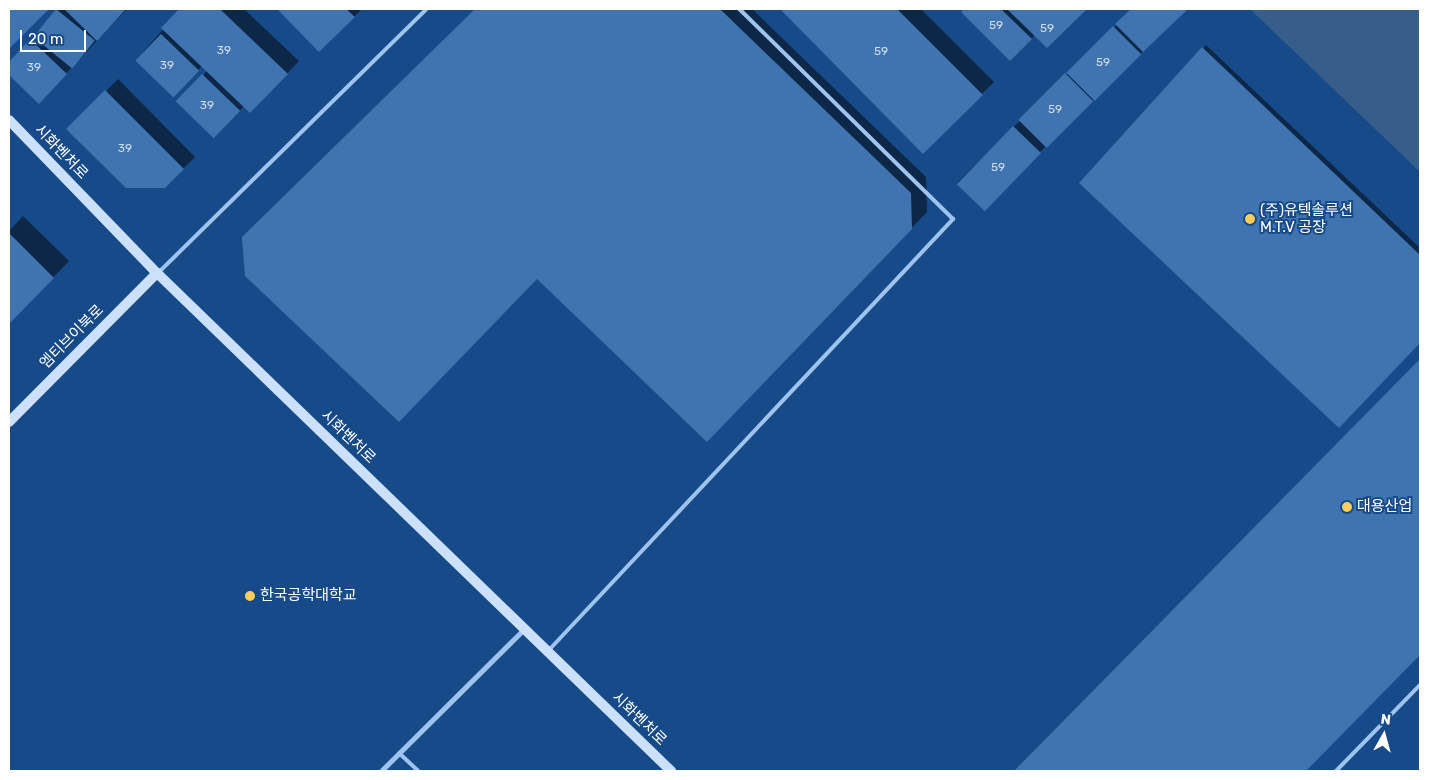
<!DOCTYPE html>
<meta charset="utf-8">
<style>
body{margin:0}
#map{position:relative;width:1429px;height:780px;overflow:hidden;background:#174a88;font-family:Rubik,"Noto Sans KR",sans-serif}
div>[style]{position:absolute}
.water>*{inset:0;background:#375d8a}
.shadow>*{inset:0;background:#0007}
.building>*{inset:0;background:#3f74b1;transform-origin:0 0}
.lane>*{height:4px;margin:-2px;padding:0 2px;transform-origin:2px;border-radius:2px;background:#9ec3ee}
.street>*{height:5px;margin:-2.5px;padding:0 2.5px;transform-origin:2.5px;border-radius:2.5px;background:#9ec3ee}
.secondary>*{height:10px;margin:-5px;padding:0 5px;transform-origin:5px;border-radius:5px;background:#cbe0fa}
.dots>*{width:14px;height:14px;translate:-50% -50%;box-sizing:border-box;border:2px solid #174a88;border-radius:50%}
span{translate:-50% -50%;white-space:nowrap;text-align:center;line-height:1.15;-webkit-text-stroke:4px #174a88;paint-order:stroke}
.number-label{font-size:12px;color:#cfdcec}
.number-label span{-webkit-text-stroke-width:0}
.street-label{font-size:15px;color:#fff}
.poi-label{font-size:15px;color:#fff}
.left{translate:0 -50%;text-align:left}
.frame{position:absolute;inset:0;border:10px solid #fff;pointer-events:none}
.north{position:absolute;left:1359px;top:710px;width:50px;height:50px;-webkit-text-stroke:4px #174a88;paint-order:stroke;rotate:7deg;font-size:14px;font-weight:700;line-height:20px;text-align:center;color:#fff}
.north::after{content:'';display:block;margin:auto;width:18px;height:22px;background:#fff;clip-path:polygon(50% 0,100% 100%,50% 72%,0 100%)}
.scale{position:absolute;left:20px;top:30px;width:66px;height:22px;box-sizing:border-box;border:2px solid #fff;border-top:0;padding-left:6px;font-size:15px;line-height:18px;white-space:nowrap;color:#fff;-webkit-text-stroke:4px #174a88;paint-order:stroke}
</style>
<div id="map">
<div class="water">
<i style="clip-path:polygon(1250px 9px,1420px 9px,1420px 172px)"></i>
</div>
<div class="shadow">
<i style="clip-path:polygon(9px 9px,47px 9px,9px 48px)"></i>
<i style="clip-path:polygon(58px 9px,127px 9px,39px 102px,9px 73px,9px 63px)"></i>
<i style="clip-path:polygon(181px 9px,244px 9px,299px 61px,262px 100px,244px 106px,213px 137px,177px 101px,207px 71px,202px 66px,172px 96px,136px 60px)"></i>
<i style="clip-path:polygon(279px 9px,362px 9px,319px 50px)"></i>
<i style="clip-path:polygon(476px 9px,752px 9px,926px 177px,927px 212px,723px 424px,537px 277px,243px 237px)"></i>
<i style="clip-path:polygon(782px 9px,921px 9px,994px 82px,923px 152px)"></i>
<i style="clip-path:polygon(966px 9px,1085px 9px,1047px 47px,1035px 35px,1010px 59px,962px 12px)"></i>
<i style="clip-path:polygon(1133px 9px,1186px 9px,1040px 152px,957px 183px)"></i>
<i style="clip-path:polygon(1206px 45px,1420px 248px,1420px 342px,1339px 426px,1203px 48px)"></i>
<i style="clip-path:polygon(118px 79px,195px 157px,165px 187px,68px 129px)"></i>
<i style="clip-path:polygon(23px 216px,69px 261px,9px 323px,9px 231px)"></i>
<i style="clip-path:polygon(1420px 361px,1420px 654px,1304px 771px,1016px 771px)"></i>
</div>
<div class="building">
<i style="clip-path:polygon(9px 9px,49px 9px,9px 49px)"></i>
<i style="left:56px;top:9px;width:50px;height:36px;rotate:39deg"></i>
<i style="clip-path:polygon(64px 9px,126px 9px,97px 41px)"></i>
<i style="clip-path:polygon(179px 9px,220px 9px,288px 74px,250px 113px,161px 28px)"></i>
<i style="clip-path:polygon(277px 9px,346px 9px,355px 17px,319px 52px)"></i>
<i style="clip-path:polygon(475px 9px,720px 9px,911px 193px,912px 229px,707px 442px,537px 279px,399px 422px,245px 276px,242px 237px)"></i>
<i style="clip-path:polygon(780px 9px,897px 9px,983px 95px,923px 154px)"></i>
<i style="clip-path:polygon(964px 9px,1001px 9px,1032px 39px,1010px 61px,961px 12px)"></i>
<i style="clip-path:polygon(1007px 9px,1087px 9px,1047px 48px)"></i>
<i style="clip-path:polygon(1131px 9px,1188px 9px,1143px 52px,1115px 24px)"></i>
<i style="left:1113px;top:26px;width:40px;height:66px;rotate:45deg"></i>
<i style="left:161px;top:34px;width:53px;height:37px;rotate:44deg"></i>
<i style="clip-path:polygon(30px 39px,67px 74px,39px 104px,9px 75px,9px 62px)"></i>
<i style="clip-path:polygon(1202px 47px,1420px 255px,1420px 343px,1339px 428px,1079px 183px)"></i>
<i style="left:1065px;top:73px;width:40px;height:66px;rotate:45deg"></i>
<i style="left:202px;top:74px;width:53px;height:38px;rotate:44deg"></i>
<i style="clip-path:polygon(105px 90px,184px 169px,165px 188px,126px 188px,66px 129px)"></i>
<i style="left:1013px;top:126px;width:39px;height:81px;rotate:44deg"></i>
<i style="clip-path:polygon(9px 233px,54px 278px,9px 324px)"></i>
<i style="clip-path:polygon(1420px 359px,1420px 655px,1306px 771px,1014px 771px)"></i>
</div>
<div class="lane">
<i style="left:159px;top:272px;width:375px;rotate:-44.5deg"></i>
<i style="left:549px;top:650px;width:591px;rotate:-46.85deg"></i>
<i style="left:953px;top:219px;width:300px;rotate:-135.5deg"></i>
<i style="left:399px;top:753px;width:26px;rotate:43deg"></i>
<i style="left:1336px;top:771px;width:120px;rotate:-45.7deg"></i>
</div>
<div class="street">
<i style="left:381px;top:771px;width:202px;rotate:-44.8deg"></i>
</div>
<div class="secondary">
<i style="left:9px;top:120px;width:213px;rotate:46deg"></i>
<i style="left:157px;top:273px;width:716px;rotate:44.09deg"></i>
<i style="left:9px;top:422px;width:210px;rotate:-45.2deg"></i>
</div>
<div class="dots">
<i style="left:1250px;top:219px;background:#ffcd5b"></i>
<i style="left:1347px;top:507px;background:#ffcd5b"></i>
<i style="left:250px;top:596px;background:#ffcd5b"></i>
</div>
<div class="number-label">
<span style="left:996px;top:26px">59</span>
<span style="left:1047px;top:29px">59</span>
<span style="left:224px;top:51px">39</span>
<span style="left:881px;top:52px">59</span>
<span style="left:1103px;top:63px">59</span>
<span style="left:167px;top:66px">39</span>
<span style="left:34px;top:68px">39</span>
<span style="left:207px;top:106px">39</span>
<span style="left:1055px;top:110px">59</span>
<span style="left:125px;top:149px">39</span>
<span style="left:998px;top:168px">59</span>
</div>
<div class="street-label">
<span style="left:61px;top:152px;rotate:46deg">시화벤처로</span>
<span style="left:72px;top:337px;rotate:-45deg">엠티브이북로</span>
<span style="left:348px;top:437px;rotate:44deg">시화벤처로</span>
<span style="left:639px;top:719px;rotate:44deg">시화벤처로</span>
</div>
<div class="poi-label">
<span class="left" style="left:1260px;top:219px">(주)유텍솔루션<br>M.T.V 공장</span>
<span class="left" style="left:1357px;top:507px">대용산업</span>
<span class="left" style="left:260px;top:596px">한국공학대학교</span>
</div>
<div class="frame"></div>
<div class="north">N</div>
<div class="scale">20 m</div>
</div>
